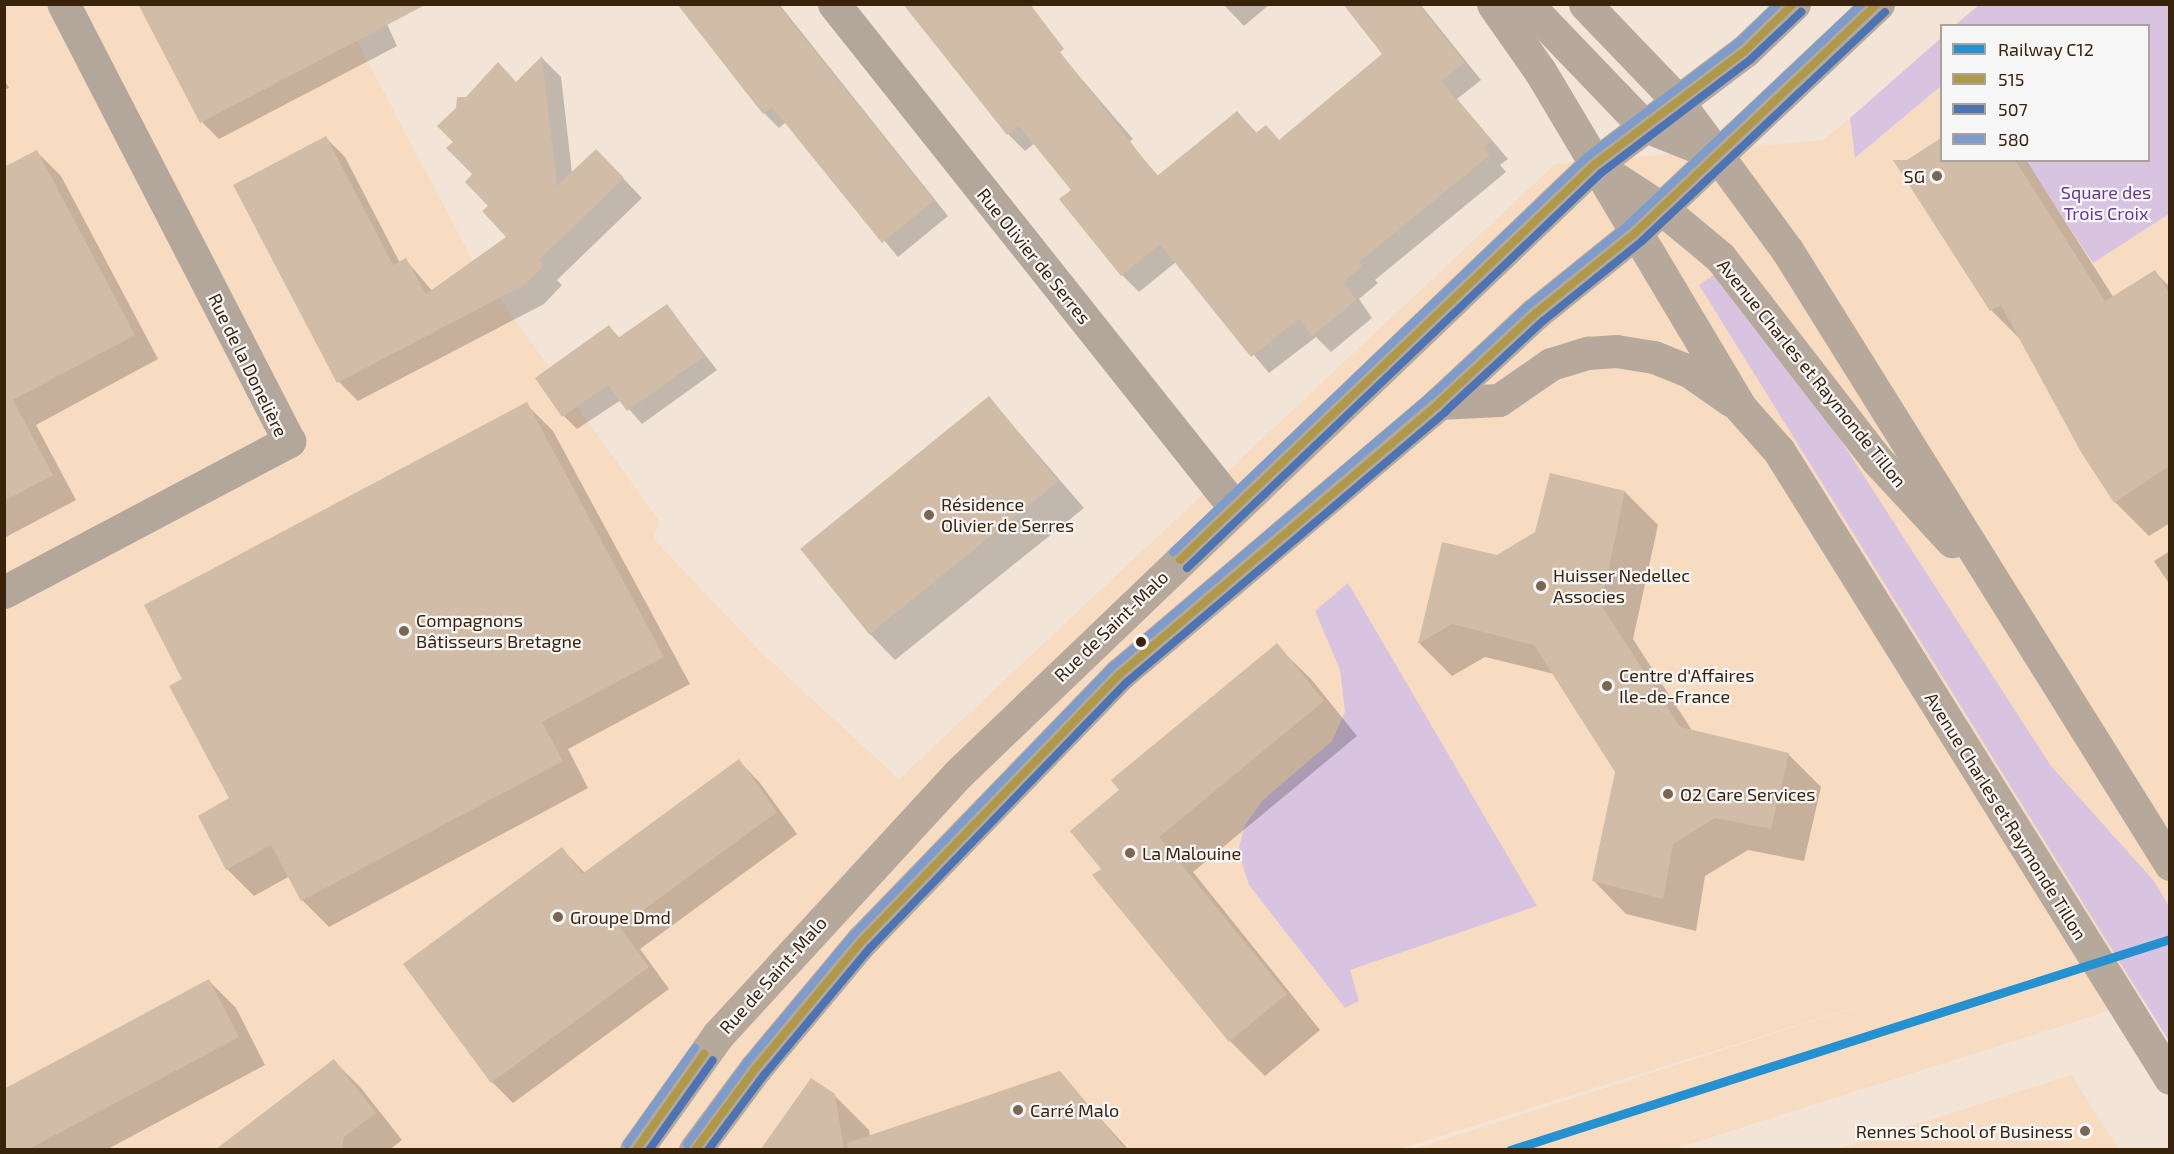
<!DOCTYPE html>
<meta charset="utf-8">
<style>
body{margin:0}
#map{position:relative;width:2174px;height:1154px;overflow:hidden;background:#f2e5d8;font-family:"Exo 2",sans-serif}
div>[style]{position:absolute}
.built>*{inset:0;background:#f8dcc2}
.green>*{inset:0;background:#d8c4e0}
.shadow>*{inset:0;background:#0003}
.building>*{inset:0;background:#d0bca7;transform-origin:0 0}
.minor>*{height:33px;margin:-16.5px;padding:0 16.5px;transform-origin:16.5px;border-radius:16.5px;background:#b3a79c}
.primary>*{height:33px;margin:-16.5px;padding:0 16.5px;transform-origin:16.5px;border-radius:16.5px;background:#b6a99c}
.bus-1>*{height:8px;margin:-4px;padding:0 4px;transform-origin:4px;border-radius:4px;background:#af9948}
.bus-2>*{height:8px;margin:-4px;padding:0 4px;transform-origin:4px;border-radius:4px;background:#4c74b5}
.bus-3>*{height:8px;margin:-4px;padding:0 4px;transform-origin:4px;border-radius:4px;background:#7d9bcb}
.rail-1>*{height:9px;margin:-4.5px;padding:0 4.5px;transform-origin:4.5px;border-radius:4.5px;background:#2691d0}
.dots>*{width:16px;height:16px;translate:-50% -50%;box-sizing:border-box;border:3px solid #f6f6f6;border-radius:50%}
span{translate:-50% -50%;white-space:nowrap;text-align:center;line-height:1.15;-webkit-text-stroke:4.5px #f6f6f6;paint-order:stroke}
.poi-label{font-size:18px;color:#3a230b}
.right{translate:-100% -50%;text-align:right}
.left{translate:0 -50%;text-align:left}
.park-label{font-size:18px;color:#69369b}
.street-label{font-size:18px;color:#3a230b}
.frame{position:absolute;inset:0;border:6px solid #3a230b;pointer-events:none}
.legend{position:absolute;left:1940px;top:24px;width:210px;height:138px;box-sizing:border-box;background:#f6f6f6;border:2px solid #aba298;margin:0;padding:8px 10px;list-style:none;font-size:18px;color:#3a230b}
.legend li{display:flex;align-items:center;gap:12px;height:30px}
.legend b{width:30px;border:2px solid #aba298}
</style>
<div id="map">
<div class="built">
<i style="clip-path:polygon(5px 5px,338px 5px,473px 261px,660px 522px,653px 538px,761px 652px,899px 779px,1555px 164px,1823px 140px,1850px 118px,1856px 158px,1941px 86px,1942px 160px,2026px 161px,2093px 262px,2169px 214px,2169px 992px,1674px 1149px,1414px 1149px,1913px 989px,1399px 1149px,5px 1150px)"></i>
<i style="clip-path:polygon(2071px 1075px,2119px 1149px,1838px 1149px)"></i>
</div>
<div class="green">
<i style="clip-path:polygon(1979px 5px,2169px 5px,2169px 214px,2093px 263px,2026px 161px,2148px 160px,2148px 26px,1955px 25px)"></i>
<i style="clip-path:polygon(1941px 38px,1941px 86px,1855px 158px,1850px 118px)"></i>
<i style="clip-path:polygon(1717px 273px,1831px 425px,2051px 766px,2154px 881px,2169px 906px,2169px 1041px,1699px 285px)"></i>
<i style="clip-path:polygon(1348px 583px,1537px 906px,1350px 970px,1359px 1001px,1345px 1008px,1249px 885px,1238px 851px,1245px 825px,1263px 800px,1332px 741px,1345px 712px,1340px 670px,1315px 611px)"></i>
</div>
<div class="shadow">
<i style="clip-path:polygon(378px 4px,397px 46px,219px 139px,202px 122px)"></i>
<i style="clip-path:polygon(679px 4px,779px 4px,948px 216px,898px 257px,786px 122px,779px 128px,764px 113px)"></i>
<i style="clip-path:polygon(1223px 4px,1270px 4px,1244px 26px)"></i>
<i style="clip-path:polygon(1345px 4px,1420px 4px,1481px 80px,1457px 99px,1508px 159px,1500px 165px,1506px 172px,1375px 280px,1378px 283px,1359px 299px,1372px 318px,1331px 352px,1316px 337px,1269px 373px,1176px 262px,1139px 292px,1122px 275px,1073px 190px,1035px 143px,1025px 151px,1008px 134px,1049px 41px,1133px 139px,1129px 142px,1159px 177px,1237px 113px,1258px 134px,1280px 141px,1384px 54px)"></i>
<i style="clip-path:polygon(542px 58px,561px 77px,572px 173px,615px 170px,642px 198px,557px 280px,562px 285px,544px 304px,358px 401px,339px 382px,326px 138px,345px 157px,400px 263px,406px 260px,433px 292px,508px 237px,455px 142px,466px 98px,517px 84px)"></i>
<i style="clip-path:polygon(4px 79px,9px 88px,4px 90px)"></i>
<i style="clip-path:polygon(1942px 139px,1942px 160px,2026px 160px,2114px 298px,2155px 272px,2170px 287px,2170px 523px,2149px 536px,2115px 502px,2023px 342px,1991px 310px,1899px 167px)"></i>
<i style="clip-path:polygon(37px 152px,61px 176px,158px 359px,36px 425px,76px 500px,4px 538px,4px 169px)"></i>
<i style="clip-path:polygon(667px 306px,717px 370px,642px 424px,621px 400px,577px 429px,564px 416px,609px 327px,620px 338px)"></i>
<i style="clip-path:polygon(989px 398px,1084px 508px,895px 660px,869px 633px,802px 549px)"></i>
<i style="clip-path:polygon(526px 404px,553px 431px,690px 684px,568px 749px,588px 788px,329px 927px,302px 900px,290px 876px,254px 896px,227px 869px,231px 799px,184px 680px)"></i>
<i style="clip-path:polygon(1625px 492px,1658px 525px,1633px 639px,1693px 732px,1788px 754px,1821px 787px,1804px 861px,1748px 850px,1705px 876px,1696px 931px,1626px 914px,1594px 881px,1616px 771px,1554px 674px,1485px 657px,1452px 676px,1420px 644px,1443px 544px,1497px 557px)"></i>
<i style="clip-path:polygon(2170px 551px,2170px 585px,2154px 561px)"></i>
<i style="clip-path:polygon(1276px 645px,1311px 679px,1357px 736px,1193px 872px,1320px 1030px,1265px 1076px,1230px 1041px,1094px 876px,1103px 869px,1121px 790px)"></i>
<i style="clip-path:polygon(739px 761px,760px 783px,797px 834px,640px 949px,669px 989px,513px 1103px,492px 1082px,562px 849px,585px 873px)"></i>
<i style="clip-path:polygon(209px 981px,236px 1008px,265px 1065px,106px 1150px,4px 1150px,4px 1090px)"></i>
<i style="clip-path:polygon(334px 1061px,361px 1088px,402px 1140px,389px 1150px,219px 1150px)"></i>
<i style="clip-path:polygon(1059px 1073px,1129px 1150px,763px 1150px,811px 1080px,834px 1095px,869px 1130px,870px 1137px)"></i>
</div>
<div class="building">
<i style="clip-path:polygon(138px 4px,427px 4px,200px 123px)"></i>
<i style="clip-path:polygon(677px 4px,777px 4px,934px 200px,882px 243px,772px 107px,763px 114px)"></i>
<i style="clip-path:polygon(903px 4px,1030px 4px,1064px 49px,1060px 52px,1157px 176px,1237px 111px,1256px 133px,1266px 125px,1279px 140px,1382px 54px,1343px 4px,1418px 4px,1465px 63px,1441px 81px,1492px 141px,1484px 147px,1490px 155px,1359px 262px,1362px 266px,1343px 282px,1357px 300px,1312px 336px,1299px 319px,1251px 357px,1160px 244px,1121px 276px,1059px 199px,1071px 190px,1019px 126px,1007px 135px)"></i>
<i style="clip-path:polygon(542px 56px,557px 186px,596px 149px,624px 178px,539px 260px,544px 265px,524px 285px,337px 383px,233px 185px,326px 136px,393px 265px,406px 258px,426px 294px,506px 237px,482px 211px,488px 206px,465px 182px,472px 174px,446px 148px,453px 142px,437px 126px,456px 108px,457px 97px,466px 97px,498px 62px,516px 82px)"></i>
<i style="clip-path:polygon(1941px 138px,1941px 160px,2015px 160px,2105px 301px,2155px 270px,2169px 293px,2169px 466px,2114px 503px,2081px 452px,2001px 305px,1990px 311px,1893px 160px,1907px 160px)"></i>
<i style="clip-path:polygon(37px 150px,135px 335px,13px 400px,53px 475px,4px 501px,4px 167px)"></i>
<i style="clip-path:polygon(667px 304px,705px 356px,627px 411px,608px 385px,562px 417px,535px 378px,609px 325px,618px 338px)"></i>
<i style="left:989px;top:396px;width:110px;height:243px;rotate:51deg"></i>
<i style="clip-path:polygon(527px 402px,664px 657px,542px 722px,563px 761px,301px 901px,271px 845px,226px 870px,198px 816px,229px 798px,169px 686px,182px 679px,144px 605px)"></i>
<i style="clip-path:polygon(1550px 473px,1625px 491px,1601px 605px,1680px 727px,1789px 753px,1771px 829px,1715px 818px,1673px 844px,1663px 899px,1592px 881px,1615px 772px,1534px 645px,1452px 624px,1418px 644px,1442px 542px,1497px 555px,1535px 532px)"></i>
<i style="clip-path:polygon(1277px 643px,1324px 701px,1159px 837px,1287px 994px,1229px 1042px,1092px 875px,1101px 869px,1070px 831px,1119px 790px,1111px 780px)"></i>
<i style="clip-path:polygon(739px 759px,777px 812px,620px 927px,649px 967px,491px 1083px,403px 964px,562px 847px,582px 874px)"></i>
<i style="clip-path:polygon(209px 979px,239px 1037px,29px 1149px,4px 1149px,4px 1089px)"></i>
<i style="clip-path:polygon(334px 1059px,376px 1113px,344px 1137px,342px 1149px,216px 1149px)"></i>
<i style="clip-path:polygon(1060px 1071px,1125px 1149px,848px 1149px,847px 1143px)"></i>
<i style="clip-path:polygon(811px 1078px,835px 1094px,844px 1149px,761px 1149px)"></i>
</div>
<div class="minor">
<i style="left:834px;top:4px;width:644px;rotate:51.49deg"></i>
<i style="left:4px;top:592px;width:323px;rotate:-27.9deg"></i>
<i style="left:289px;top:441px;width:492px;rotate:-117.3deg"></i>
</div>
<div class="primary">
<i style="left:1493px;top:4px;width:82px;rotate:55deg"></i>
<i style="left:1540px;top:71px;width:391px;rotate:59.2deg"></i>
<i style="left:1740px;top:407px;width:59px;rotate:48.4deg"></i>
<i style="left:1779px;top:451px;width:739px;rotate:58.05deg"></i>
<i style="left:1527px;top:4px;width:168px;rotate:46.2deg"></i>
<i style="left:1643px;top:125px;width:81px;rotate:21.8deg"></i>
<i style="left:1585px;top:4px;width:132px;rotate:46.2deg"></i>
<i style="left:1676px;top:99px;width:187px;rotate:53.7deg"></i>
<i style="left:1787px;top:250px;width:724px;rotate:58.04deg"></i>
<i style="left:1601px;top:169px;width:72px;rotate:33deg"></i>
<i style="left:1661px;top:208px;width:77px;rotate:39.7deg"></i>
<i style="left:1720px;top:257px;width:255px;rotate:52.3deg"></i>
<i style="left:1876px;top:459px;width:112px;rotate:47.2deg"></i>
<i style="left:1439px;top:403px;width:60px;rotate:-2.9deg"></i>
<i style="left:1499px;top:400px;width:63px;rotate:-34.7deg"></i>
<i style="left:1551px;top:364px;width:39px;rotate:-17deg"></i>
<i style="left:1588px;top:353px;width:28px;rotate:-4deg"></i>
<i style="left:1616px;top:351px;width:38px;rotate:9deg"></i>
<i style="left:1654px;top:357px;width:38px;rotate:22deg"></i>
<i style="left:1689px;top:371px;width:52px;rotate:34.9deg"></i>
<i style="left:636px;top:1150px;width:141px;rotate:-54.5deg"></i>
<i style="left:718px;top:1035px;width:355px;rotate:-47.4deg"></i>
<i style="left:958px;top:774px;width:881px;rotate:-43.76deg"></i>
<i style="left:1594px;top:165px;width:189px;rotate:-37.1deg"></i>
<i style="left:1745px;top:51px;width:68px;rotate:-43.8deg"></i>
<i style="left:695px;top:1150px;width:102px;rotate:-53.4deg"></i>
<i style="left:756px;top:1068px;width:165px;rotate:-50.2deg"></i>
<i style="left:862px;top:941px;width:371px;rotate:-46deg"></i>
<i style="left:1120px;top:674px;width:419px;rotate:-40.3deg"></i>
<i style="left:1439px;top:403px;width:132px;rotate:-42.9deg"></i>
<i style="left:1536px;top:313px;width:127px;rotate:-38.9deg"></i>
<i style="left:1635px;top:233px;width:334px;rotate:-43.3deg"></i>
</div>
<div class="bus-1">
<i style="left:1180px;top:560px;width:572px;rotate:-43.65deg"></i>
<i style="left:1594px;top:165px;width:189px;rotate:-37.1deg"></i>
<i style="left:1745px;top:51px;width:67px;rotate:-44.4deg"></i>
<i style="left:636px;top:1150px;width:118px;rotate:-54.7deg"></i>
<i style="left:695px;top:1150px;width:102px;rotate:-53.4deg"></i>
<i style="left:756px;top:1068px;width:165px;rotate:-50.2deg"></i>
<i style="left:862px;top:941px;width:371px;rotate:-46deg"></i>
<i style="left:1120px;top:674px;width:419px;rotate:-40.3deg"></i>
<i style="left:1439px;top:403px;width:132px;rotate:-42.9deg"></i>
<i style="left:1536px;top:313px;width:127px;rotate:-38.9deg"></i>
<i style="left:1635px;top:233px;width:333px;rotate:-43.4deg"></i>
</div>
<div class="bus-2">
<i style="left:1187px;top:568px;width:572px;rotate:-43.65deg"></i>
<i style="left:1601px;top:173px;width:188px;rotate:-37.2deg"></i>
<i style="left:1751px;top:59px;width:69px;rotate:-43.2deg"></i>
<i style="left:649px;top:1150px;width:110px;rotate:-54.6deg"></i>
<i style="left:708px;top:1150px;width:94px;rotate:-53.3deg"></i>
<i style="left:764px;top:1075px;width:165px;rotate:-50.2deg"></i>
<i style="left:870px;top:948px;width:370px;rotate:-46deg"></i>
<i style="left:1127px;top:682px;width:419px;rotate:-40.3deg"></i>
<i style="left:1446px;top:411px;width:132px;rotate:-42.9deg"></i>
<i style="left:1543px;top:321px;width:127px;rotate:-38.9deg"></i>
<i style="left:1642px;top:241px;width:334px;rotate:-43.3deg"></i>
</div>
<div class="bus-3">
<i style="left:1173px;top:552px;width:572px;rotate:-43.65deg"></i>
<i style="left:1587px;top:157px;width:189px;rotate:-37.1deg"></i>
<i style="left:1738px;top:43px;width:56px;rotate:-44.3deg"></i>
<i style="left:627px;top:1144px;width:118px;rotate:-54.7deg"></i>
<i style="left:687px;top:1144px;width:103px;rotate:-53.7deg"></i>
<i style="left:748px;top:1061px;width:165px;rotate:-50.2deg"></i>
<i style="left:854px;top:934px;width:371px;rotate:-46deg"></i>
<i style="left:1112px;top:667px;width:420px;rotate:-40.4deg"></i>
<i style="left:1432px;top:395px;width:132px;rotate:-42.9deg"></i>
<i style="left:1529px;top:305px;width:127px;rotate:-38.9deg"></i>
<i style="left:1628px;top:225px;width:322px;rotate:-43.4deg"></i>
</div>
<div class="rail-1">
<i style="left:1510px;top:1150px;width:693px;rotate:-17.73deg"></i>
</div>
<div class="dots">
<i style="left:1937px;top:176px;background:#7a6753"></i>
<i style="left:929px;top:515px;background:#7a6753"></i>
<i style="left:1541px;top:586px;background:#7a6753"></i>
<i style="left:404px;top:631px;background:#7a6753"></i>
<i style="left:1141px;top:642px;background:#3a230b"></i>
<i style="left:1607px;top:686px;background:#7a6753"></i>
<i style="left:1668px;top:794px;background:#7a6753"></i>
<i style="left:1130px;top:853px;background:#7a6753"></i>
<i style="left:558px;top:917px;background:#7a6753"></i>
<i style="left:1018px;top:1110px;background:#7a6753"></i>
<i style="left:2085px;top:1131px;background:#7a6753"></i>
</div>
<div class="poi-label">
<span class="right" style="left:1925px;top:176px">SG</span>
<span class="left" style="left:941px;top:515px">Résidence<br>Olivier de Serres</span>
<span class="left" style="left:1553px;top:586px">Huisser Nedellec<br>Associes</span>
<span class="left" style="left:416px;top:631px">Compagnons<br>Bâtisseurs Bretagne</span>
<span class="left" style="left:1619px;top:686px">Centre d'Affaires<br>Ile-de-France</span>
<span class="left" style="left:1680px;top:794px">O2 Care Services</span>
<span class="left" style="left:1142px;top:853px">La Malouine</span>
<span class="left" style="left:570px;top:917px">Groupe Dmd</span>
<span class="left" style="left:1030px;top:1110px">Carré Malo</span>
<span class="right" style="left:2073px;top:1131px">Rennes School of Business</span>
</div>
<div class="park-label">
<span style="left:2106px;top:203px">Square des<br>Trois Croix</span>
</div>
<div class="street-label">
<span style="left:1034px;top:256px;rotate:51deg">Rue Olivier de Serres</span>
<span style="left:248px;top:365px;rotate:64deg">Rue de la Donelière</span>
<span style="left:1812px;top:373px;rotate:51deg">Avenue Charles et Raymonde Tillon</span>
<span style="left:1111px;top:626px;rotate:-44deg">Rue de Saint-Malo</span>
<span style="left:2006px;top:816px;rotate:58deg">Avenue Charles et Raymonde Tillon</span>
<span style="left:773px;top:975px;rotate:-48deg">Rue de Saint-Malo</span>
</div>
<div class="frame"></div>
<ul class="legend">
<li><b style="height:8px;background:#2691d0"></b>Railway C12</li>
<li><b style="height:8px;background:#af9948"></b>515</li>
<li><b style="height:8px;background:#4c74b5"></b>507</li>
<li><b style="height:8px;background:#7d9bcb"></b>580</li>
</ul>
</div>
